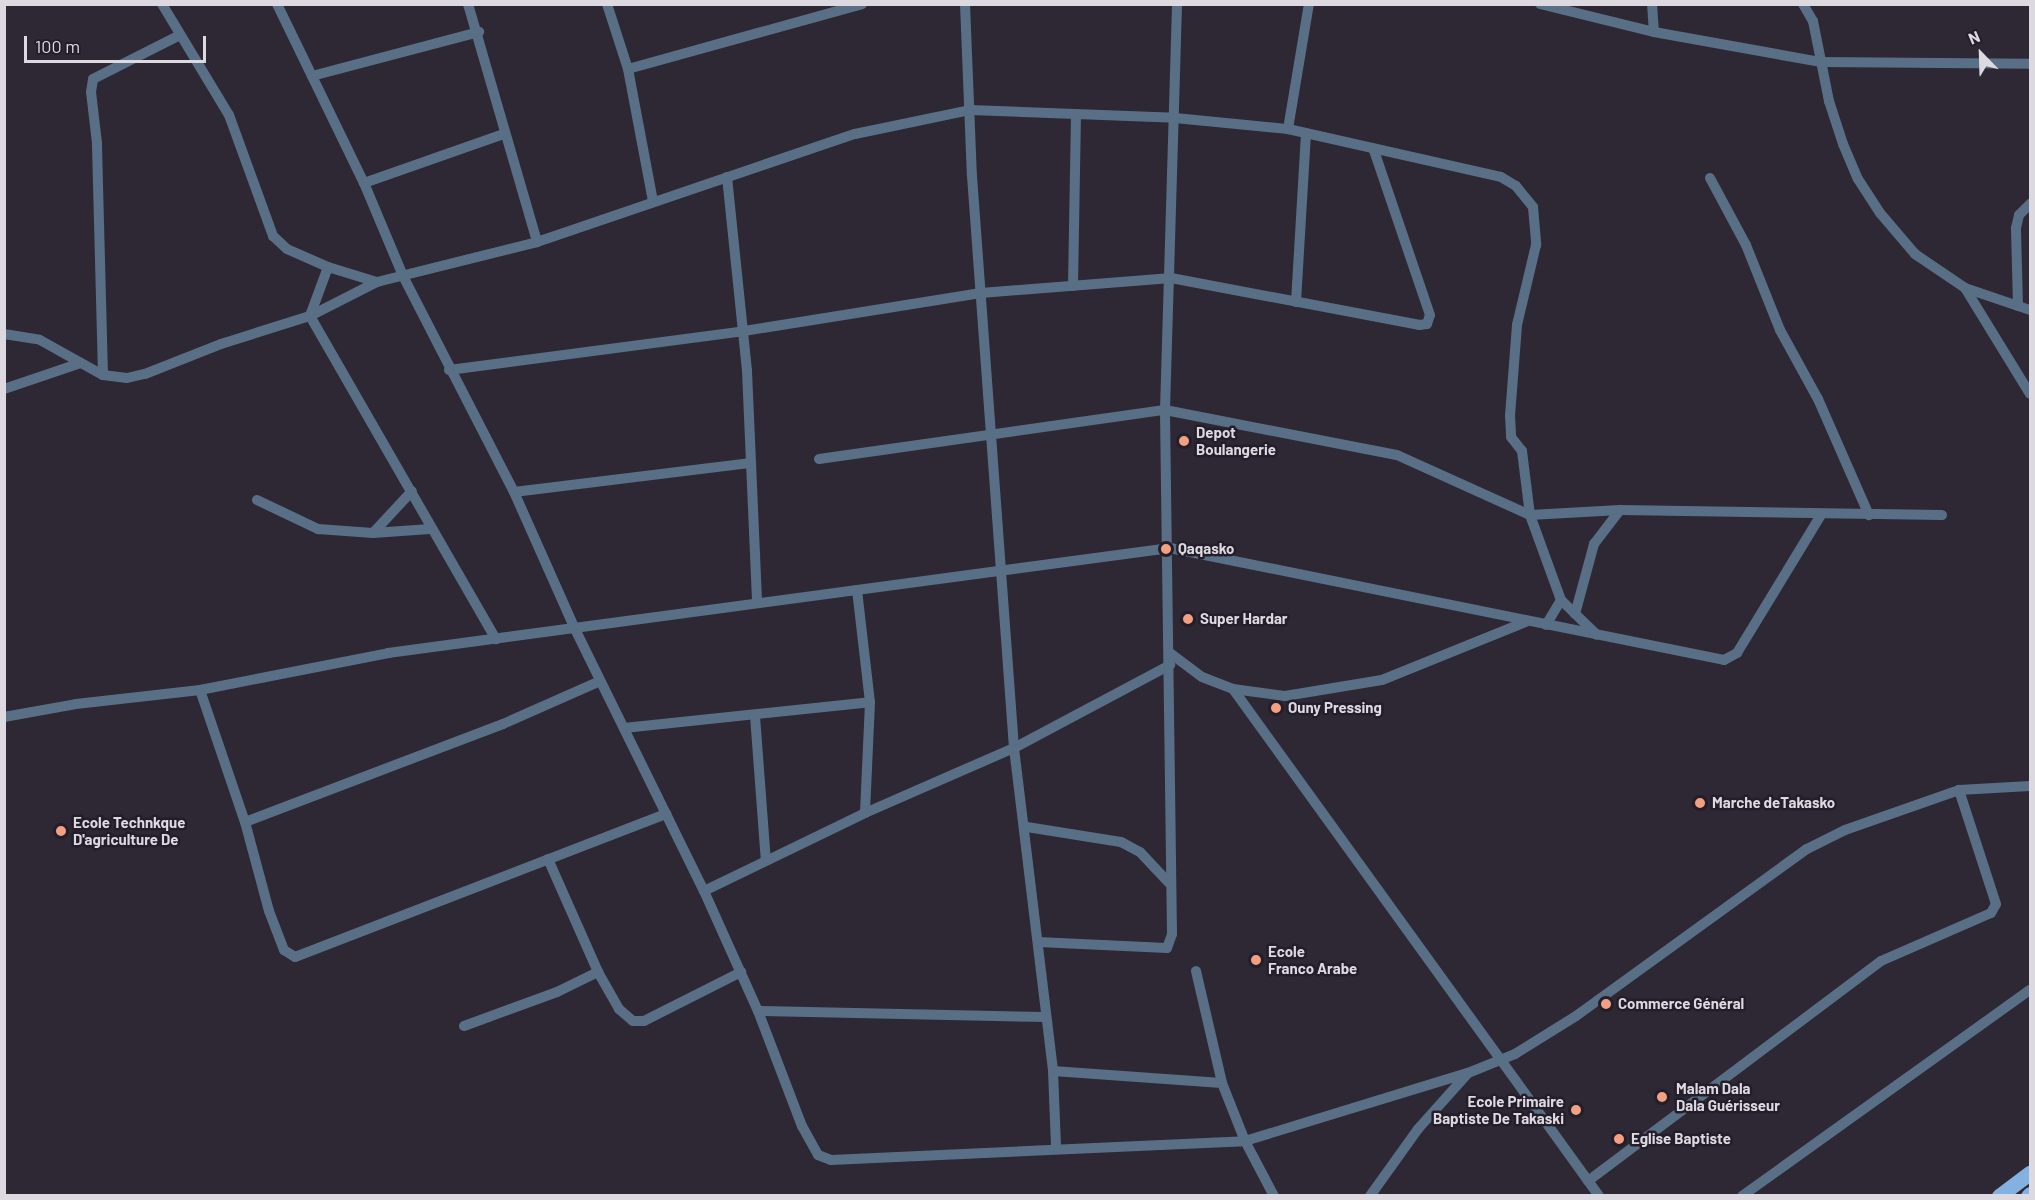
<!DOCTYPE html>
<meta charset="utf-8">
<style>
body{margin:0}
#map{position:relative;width:2035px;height:1200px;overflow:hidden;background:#2e2734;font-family:Barlow,sans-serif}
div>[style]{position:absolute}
.minor>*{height:10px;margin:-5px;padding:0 5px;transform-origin:5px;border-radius:5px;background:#586f86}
.primary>*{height:15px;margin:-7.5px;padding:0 7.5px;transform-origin:7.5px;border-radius:7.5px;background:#83b2e2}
.dots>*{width:16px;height:16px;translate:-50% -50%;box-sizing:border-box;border:3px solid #241e2a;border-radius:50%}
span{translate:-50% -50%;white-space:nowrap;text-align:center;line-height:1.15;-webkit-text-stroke:5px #241e2a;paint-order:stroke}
.poi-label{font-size:15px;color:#ddd9e1;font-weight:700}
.left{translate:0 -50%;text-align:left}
.right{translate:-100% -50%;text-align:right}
.frame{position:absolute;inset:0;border:6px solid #ddd9e1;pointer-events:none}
.north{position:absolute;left:1951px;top:24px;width:60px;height:60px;-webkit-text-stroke:4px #241e2a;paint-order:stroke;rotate:337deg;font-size:16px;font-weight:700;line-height:24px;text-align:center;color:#ddd9e1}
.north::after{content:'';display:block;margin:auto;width:21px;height:27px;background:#ddd9e1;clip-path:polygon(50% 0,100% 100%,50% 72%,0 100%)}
.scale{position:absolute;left:24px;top:36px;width:182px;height:27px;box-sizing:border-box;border:3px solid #ddd9e1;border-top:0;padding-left:8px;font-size:18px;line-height:21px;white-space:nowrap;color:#ddd9e1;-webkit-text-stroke:4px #241e2a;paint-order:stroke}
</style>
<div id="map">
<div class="minor">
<i style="left:162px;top:4px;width:130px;rotate:58.9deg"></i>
<i style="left:229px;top:115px;width:129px;rotate:70deg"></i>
<i style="left:273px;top:236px;width:19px;rotate:43deg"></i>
<i style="left:287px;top:249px;width:45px;rotate:23.7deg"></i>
<i style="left:328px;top:267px;width:51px;rotate:17deg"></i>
<i style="left:277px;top:4px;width:199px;rotate:64.1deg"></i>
<i style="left:364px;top:183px;width:101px;rotate:67.2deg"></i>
<i style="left:403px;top:276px;width:243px;rotate:62.8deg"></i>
<i style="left:514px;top:492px;width:148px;rotate:66deg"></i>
<i style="left:574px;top:627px;width:294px;rotate:63.8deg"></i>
<i style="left:704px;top:891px;width:132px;rotate:65.8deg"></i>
<i style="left:758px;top:1011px;width:123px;rotate:69.1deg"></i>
<i style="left:802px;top:1126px;width:33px;rotate:61deg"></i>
<i style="left:818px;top:1155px;width:14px;rotate:21deg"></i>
<i style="left:831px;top:1160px;width:414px;rotate:-2.6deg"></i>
<i style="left:1245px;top:1141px;width:233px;rotate:-17deg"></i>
<i style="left:1468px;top:1073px;width:51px;rotate:-22deg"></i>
<i style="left:1515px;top:1054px;width:72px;rotate:-31.9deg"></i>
<i style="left:1576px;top:1016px;width:285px;rotate:-35.9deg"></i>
<i style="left:1807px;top:849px;width:42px;rotate:-26.6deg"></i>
<i style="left:1845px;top:830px;width:121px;rotate:-19.3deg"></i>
<i style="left:1959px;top:790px;width:71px;rotate:-3.2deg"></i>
<i style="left:468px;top:4px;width:248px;rotate:73.8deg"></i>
<i style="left:607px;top:4px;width:68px;rotate:72.1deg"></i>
<i style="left:628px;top:69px;width:134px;rotate:79.3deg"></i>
<i style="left:965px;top:4px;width:172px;rotate:87.7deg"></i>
<i style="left:972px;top:176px;width:574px;rotate:85.8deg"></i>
<i style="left:1014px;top:748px;width:325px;rotate:83.1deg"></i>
<i style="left:1053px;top:1071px;width:169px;rotate:4.1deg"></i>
<i style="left:1540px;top:4px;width:117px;rotate:13.8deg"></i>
<i style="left:1654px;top:32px;width:170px;rotate:10.2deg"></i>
<i style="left:1821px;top:62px;width:209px;rotate:0.5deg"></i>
<i style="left:1652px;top:4px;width:28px;rotate:86deg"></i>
<i style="left:1803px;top:4px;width:20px;rotate:60deg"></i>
<i style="left:1813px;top:21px;width:82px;rotate:78.7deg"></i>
<i style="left:1829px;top:101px;width:45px;rotate:72deg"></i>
<i style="left:1843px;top:144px;width:38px;rotate:67deg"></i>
<i style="left:1858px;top:179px;width:40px;rotate:57.1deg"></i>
<i style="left:1880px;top:213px;width:54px;rotate:49.5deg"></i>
<i style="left:1915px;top:254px;width:60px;rotate:34.2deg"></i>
<i style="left:1965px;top:288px;width:69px;rotate:18.7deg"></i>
<i style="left:628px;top:69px;width:243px;rotate:-15.5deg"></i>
<i style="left:312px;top:76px;width:173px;rotate:-14.8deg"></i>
<i style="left:1288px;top:129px;width:218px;rotate:12.7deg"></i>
<i style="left:1501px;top:177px;width:17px;rotate:31deg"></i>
<i style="left:1516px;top:186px;width:27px;rotate:51deg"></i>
<i style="left:1533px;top:207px;width:38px;rotate:85deg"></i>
<i style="left:1536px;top:245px;width:82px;rotate:103.4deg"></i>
<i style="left:1517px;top:325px;width:90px;rotate:94.4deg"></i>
<i style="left:1510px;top:415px;width:22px;rotate:87deg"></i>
<i style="left:1511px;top:437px;width:18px;rotate:52deg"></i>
<i style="left:1522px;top:451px;width:64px;rotate:82.9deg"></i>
<i style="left:1530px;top:515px;width:90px;rotate:-3.2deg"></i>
<i style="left:1620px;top:510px;width:322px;rotate:0.9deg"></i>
<i style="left:727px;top:177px;width:195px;rotate:84.1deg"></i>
<i style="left:747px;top:371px;width:232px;rotate:87.5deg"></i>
<i style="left:1710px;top:178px;width:76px;rotate:61.8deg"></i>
<i style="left:1746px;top:245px;width:92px;rotate:68.2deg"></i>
<i style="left:1780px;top:330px;width:79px;rotate:61.2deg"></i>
<i style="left:1818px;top:399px;width:127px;rotate:66.3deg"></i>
<i style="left:364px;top:183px;width:148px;rotate:-19.3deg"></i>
<i style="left:328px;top:267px;width:52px;rotate:110.2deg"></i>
<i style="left:310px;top:316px;width:373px;rotate:60.1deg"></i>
<i style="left:1073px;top:286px;width:171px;rotate:-89deg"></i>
<i style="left:1965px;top:288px;width:124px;rotate:58.5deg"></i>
<i style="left:1296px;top:302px;width:169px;rotate:-86.6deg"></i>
<i style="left:2018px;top:306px;width:78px;rotate:-91.5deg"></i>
<i style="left:2016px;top:228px;width:13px;rotate:-77deg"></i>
<i style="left:2019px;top:215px;width:16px;rotate:-45deg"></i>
<i style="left:4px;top:334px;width:36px;rotate:9deg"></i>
<i style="left:40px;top:340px;width:72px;rotate:29.1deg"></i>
<i style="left:103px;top:375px;width:24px;rotate:7deg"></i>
<i style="left:127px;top:378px;width:18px;rotate:-13deg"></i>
<i style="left:145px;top:374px;width:82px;rotate:-21.5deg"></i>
<i style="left:221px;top:344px;width:93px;rotate:-17.5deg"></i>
<i style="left:310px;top:316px;width:75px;rotate:-26.9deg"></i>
<i style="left:377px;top:282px;width:165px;rotate:-14deg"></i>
<i style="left:537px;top:242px;width:336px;rotate:-18.8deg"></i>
<i style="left:855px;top:134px;width:117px;rotate:-11.8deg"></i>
<i style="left:970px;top:110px;width:205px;rotate:2.2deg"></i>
<i style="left:1175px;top:118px;width:114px;rotate:5.6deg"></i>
<i style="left:1288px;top:129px;width:127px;rotate:-80.5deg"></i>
<i style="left:449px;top:370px;width:298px;rotate:-7.5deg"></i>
<i style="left:744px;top:331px;width:240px;rotate:-9.1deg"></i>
<i style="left:981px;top:293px;width:191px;rotate:-4.5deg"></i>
<i style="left:1171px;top:278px;width:252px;rotate:10.7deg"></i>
<i style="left:1419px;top:325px;width:8px;rotate:-7deg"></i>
<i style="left:1427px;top:324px;width:9px;rotate:-72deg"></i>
<i style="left:1430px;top:315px;width:176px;rotate:-108.8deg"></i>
<i style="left:103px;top:375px;width:232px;rotate:-91.5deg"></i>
<i style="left:97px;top:143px;width:51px;rotate:-96.7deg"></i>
<i style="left:91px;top:92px;width:13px;rotate:-81deg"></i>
<i style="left:93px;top:79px;width:97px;rotate:-26.8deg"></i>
<i style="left:4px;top:389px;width:81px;rotate:-18.7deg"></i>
<i style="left:819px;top:459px;width:349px;rotate:-8.1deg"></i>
<i style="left:1165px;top:410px;width:236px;rotate:11deg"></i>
<i style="left:1397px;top:455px;width:146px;rotate:24.3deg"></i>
<i style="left:1530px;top:515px;width:90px;rotate:70deg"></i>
<i style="left:1561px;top:600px;width:29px;rotate:121deg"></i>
<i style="left:514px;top:492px;width:239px;rotate:-7deg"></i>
<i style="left:257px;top:500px;width:68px;rotate:25.4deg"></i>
<i style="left:318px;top:529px;width:55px;rotate:4.2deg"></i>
<i style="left:373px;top:533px;width:57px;rotate:-4deg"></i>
<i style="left:373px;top:533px;width:57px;rotate:-47.1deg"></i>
<i style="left:857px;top:590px;width:113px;rotate:83.4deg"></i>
<i style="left:870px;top:702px;width:111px;rotate:92.6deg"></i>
<i style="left:1561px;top:600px;width:50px;rotate:44.2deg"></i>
<i style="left:1575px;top:614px;width:73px;rotate:-74.8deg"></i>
<i style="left:1594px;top:544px;width:43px;rotate:-52.6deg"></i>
<i style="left:1170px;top:653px;width:40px;rotate:37deg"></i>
<i style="left:1202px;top:677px;width:33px;rotate:21deg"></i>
<i style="left:1233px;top:689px;width:52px;rotate:7.7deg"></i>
<i style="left:1285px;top:696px;width:98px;rotate:-9.4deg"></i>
<i style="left:1382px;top:680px;width:157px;rotate:-22deg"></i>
<i style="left:1233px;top:689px;width:625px;rotate:54.17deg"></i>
<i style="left:200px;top:690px;width:139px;rotate:71.2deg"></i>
<i style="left:245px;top:822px;width:92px;rotate:74.9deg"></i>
<i style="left:269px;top:911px;width:42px;rotate:69deg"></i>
<i style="left:284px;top:950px;width:13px;rotate:32deg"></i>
<i style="left:295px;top:957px;width:398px;rotate:-21.1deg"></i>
<i style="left:755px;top:716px;width:145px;rotate:85.7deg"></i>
<i style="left:4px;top:717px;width:73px;rotate:-10.2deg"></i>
<i style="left:76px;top:704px;width:125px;rotate:-6.4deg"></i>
<i style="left:200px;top:690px;width:192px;rotate:-11.1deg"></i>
<i style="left:388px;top:653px;width:789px;rotate:-7.65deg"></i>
<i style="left:1170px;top:548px;width:565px;rotate:11.43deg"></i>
<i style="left:1724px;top:660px;width:15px;rotate:-28deg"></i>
<i style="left:1737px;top:653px;width:162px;rotate:-58.7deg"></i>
<i style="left:624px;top:728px;width:247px;rotate:-6deg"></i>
<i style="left:245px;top:822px;width:276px;rotate:-20.8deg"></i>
<i style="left:503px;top:724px;width:106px;rotate:-23.9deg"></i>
<i style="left:1027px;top:827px;width:95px;rotate:9.1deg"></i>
<i style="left:1121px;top:842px;width:21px;rotate:28deg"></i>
<i style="left:1140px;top:852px;width:42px;rotate:46.9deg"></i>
<i style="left:548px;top:859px;width:124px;rotate:66.1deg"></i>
<i style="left:598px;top:972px;width:43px;rotate:60.4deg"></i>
<i style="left:619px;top:1009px;width:18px;rotate:41deg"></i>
<i style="left:633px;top:1021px;width:11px"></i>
<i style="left:644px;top:1021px;width:109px;rotate:-26.8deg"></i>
<i style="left:704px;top:891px;width:179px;rotate:-25.8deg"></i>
<i style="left:865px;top:813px;width:163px;rotate:-23.6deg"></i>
<i style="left:1014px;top:748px;width:177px;rotate:-28deg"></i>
<i style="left:1038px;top:942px;width:129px;rotate:2.7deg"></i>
<i style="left:1167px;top:948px;width:15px;rotate:-70deg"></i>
<i style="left:1172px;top:934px;width:524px;rotate:-90.77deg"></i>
<i style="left:1165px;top:410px;width:406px;rotate:-88.3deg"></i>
<i style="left:1196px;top:971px;width:115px;rotate:76.9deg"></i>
<i style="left:1222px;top:1083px;width:62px;rotate:68.4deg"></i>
<i style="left:1245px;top:1141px;width:62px;rotate:62.2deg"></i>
<i style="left:758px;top:1011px;width:288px;rotate:1.2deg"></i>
<i style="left:464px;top:1026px;width:99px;rotate:-20.1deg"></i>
<i style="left:557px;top:992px;width:46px;rotate:-26deg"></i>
<i style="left:1053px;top:1071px;width:76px;rotate:87.7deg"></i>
<i style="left:1588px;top:1181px;width:366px;rotate:-36.9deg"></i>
<i style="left:1881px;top:961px;width:120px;rotate:-23.6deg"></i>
<i style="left:1991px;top:913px;width:10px;rotate:-61deg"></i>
<i style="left:1996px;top:904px;width:120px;rotate:-108deg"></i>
<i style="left:1370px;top:1196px;width:82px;rotate:-54.4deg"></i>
<i style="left:1418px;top:1129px;width:75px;rotate:-48.2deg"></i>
<i style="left:1742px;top:1196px;width:354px;rotate:-35.6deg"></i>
</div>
<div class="primary">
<i style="left:1999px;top:1196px;width:39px;rotate:-37deg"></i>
<i style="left:2028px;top:1196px;width:3px;rotate:-45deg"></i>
</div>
<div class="dots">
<i style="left:1184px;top:441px;background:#f3a082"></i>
<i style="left:1166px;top:549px;background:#f3a082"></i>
<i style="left:1188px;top:619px;background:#f3a082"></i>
<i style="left:1276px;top:708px;background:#f3a082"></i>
<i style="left:1700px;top:803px;background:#f3a082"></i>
<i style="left:61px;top:831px;background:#f3a082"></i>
<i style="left:1256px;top:960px;background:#f3a082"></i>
<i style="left:1606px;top:1004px;background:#f3a082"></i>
<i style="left:1662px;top:1097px;background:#f3a082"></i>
<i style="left:1576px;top:1110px;background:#f3a082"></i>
<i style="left:1619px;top:1139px;background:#f3a082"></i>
</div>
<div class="poi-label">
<span class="left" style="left:1196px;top:441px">Depot<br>Boulangerie</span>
<span class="left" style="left:1178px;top:549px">Qaqasko</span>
<span class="left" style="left:1200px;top:619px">Super Hardar</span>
<span class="left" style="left:1288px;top:708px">Ouny Pressing</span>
<span class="left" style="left:1712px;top:803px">Marche deTakasko</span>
<span class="left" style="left:73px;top:831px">Ecole Technkque<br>D'agriculture De</span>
<span class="left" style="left:1268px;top:960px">Ecole<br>Franco Arabe</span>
<span class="left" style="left:1618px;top:1004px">Commerce Général</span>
<span class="left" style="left:1676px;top:1097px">Malam Dala<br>Dala Guérisseur</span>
<span class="right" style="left:1564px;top:1110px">Ecole Primaire<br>Baptiste De Takaski</span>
<span class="left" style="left:1631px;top:1139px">Eglise Baptiste</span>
</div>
<div class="frame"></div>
<div class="north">N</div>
<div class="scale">100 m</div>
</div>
